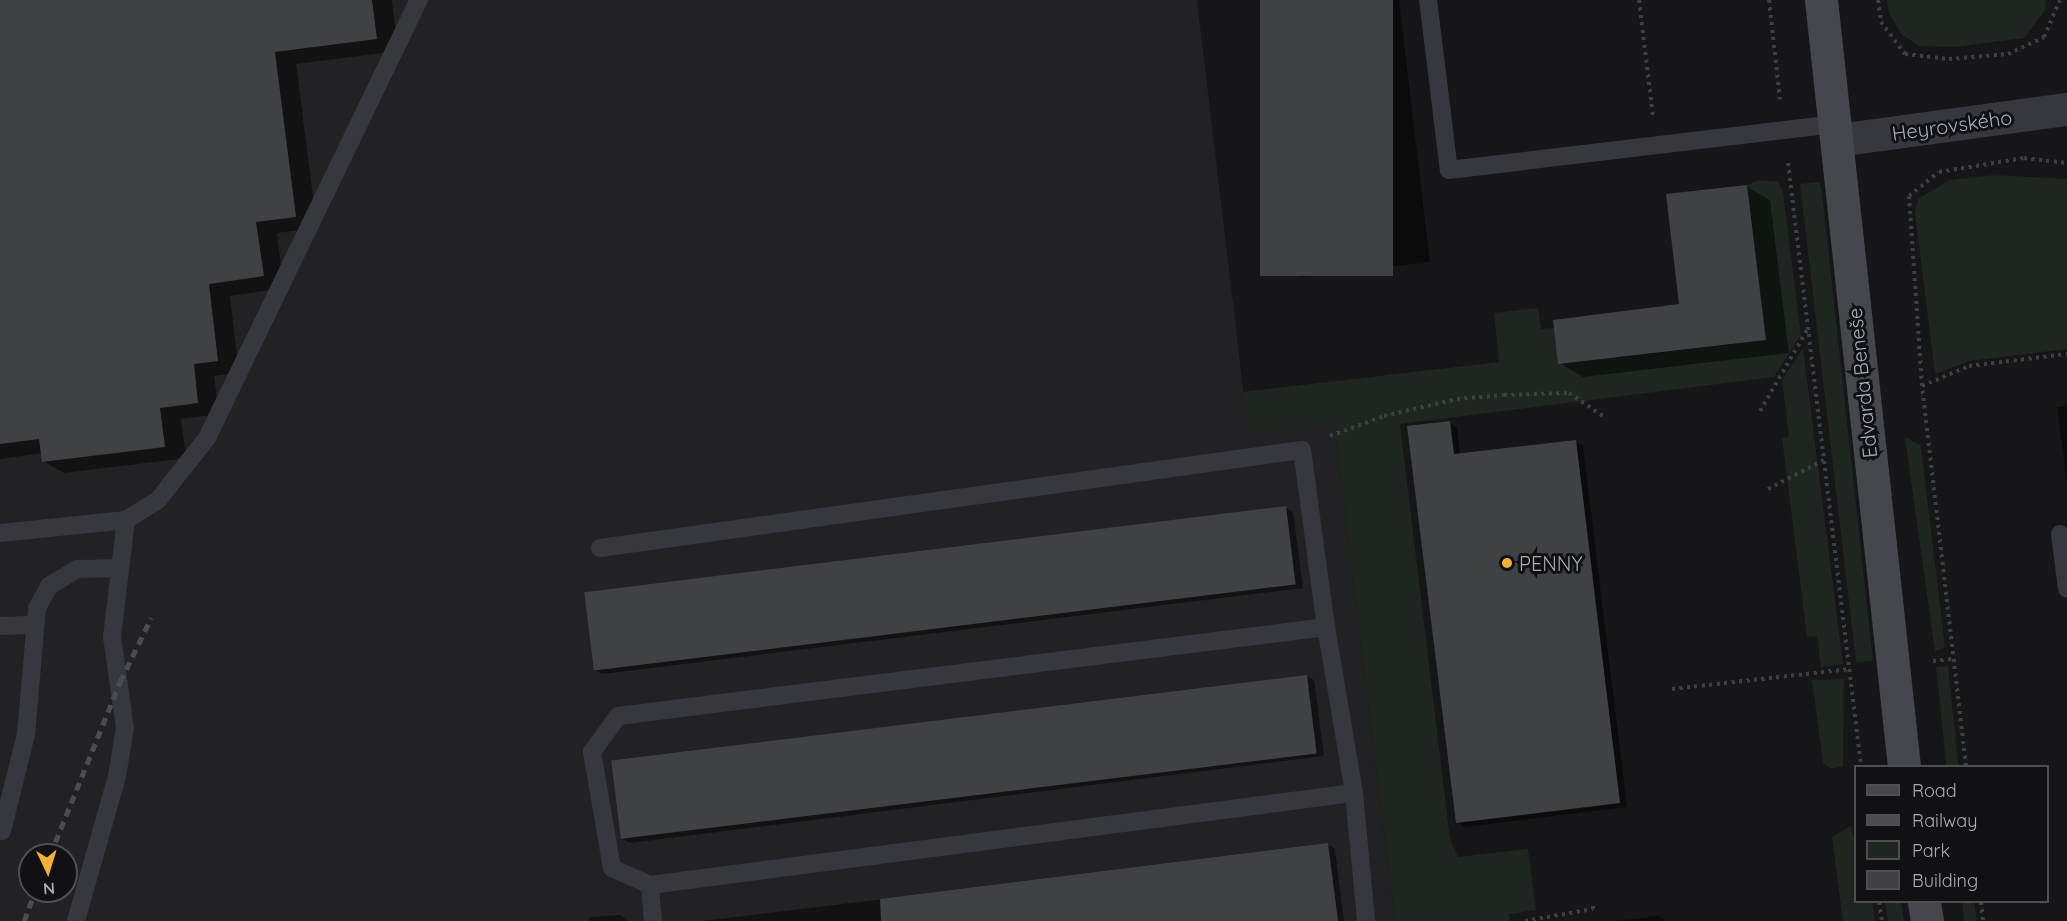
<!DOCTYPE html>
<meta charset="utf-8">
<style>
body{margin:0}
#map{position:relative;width:2067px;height:921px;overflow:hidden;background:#161618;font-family:Quicksand,sans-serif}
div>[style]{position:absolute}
.built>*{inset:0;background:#222225}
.green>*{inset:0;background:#1e261f;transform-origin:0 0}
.shadow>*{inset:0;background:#0007}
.building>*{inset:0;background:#404145;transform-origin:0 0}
.path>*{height:4px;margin-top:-2px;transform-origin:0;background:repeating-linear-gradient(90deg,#3d3f44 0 3px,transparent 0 7.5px)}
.lane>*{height:18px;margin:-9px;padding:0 9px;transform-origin:9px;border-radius:9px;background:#37383d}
.street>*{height:33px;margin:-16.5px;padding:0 16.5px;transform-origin:16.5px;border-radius:16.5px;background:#37383d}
.secondary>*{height:33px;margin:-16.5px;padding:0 16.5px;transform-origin:16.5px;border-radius:16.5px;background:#45474d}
.rail>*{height:4.5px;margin-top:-2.25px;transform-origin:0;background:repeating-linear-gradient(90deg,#4a4c52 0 8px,transparent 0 14px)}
.dots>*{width:16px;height:16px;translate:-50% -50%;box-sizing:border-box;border:3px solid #111113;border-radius:50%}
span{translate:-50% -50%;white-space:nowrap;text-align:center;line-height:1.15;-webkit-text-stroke:6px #111113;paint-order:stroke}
.street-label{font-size:20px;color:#a8adb8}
.poi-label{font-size:20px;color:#a8adb8}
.left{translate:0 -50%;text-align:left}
.legend{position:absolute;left:1854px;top:765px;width:195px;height:138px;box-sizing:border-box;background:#111113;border:2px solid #4d4f55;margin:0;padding:8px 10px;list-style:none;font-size:18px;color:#a8adb8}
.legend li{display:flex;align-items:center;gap:12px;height:30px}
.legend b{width:30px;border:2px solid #4d4f55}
.north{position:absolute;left:18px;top:843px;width:60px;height:60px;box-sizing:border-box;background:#111113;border:2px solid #4d4f55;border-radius:50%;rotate:176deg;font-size:16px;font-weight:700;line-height:24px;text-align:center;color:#a8adb8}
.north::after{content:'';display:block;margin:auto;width:21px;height:27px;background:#f2b134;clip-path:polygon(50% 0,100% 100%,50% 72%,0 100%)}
</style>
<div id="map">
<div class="built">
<i style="clip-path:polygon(evenodd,0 0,1197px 0,1248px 430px,1334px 423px,1395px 921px,0 921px,0 0,30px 855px,66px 855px,66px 891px,30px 891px,30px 855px)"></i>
</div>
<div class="green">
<i style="clip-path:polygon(1887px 0,2046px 0,2045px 10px,2024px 38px,1954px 47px,1919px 46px,1901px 34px,1889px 13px)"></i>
<i style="clip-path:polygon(1994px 175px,2067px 179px,2067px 349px,1969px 361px,1935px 374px,1915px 213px,1918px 199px,1950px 180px)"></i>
<i style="clip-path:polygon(1759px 180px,1778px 182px,1783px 192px,1801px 335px,1774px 377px,1400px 424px,1450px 839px,1458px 857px,1528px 849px,1536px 910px,1509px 914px,1510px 921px,1395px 921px,1334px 424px,1248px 431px,1243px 392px,1499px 362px,1494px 313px,1538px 308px,1541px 329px,1554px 328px,1618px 358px,1766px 340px,1747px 185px)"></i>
<i style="clip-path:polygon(1819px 182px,1822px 192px,1873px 661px,1856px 662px,1800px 184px)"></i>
<i style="clip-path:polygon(1803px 348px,1843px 664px,1821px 667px,1817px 636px,1807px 637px,1782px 438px,1789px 437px,1782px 380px)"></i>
<i style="clip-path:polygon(1905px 437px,1921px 446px,1945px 647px,1935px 652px)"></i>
<i style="left:1948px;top:666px;width:101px;height:12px;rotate:84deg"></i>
<i style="clip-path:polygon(1844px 679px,1843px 766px,1831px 769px,1823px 763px,1812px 680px)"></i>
<i style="clip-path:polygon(1851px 826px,1855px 843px,1856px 902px,1872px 902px,1875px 921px,1843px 921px,1832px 837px)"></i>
<i style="clip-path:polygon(1885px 902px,1901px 902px,1904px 921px,1888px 921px)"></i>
<i style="clip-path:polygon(1962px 902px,1974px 902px,1977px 921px,1964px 921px)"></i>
</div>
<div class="shadow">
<i style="clip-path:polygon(0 0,392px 0,398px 51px,296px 64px,317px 228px,277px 233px,284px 288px,230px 296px,239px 373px,214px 376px,219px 414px,181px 419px,186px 458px,64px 473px,43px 461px,42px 453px,0 459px)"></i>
<i style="clip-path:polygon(1276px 0,1399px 0,1430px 262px,1302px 277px,1295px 273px)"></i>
<i style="clip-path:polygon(1747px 187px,1770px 200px,1789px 353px,1583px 377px,1560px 363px,1681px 305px)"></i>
<i style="clip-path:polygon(2067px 406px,2067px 484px,2057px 407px)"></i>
<i style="clip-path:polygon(1449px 423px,1457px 427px,1460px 455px,1575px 442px,1583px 446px,1627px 807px,1464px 827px,1457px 822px)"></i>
<i style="clip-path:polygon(1286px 508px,1293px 512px,1303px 588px,602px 674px,595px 670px)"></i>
<i style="clip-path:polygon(1307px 676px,1314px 680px,1324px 756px,630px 843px,623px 839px)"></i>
<i style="clip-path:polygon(1328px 845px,1335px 849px,1344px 921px,703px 921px)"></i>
<i style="clip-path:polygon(620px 915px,627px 921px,590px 921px,589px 917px)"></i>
<i style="clip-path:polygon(1658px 916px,1667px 921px,1616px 921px)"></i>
</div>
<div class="building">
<i style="clip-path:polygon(0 0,372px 0,377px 39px,275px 52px,296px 217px,256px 222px,264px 276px,209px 284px,218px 361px,194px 364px,198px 403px,160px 408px,165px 447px,42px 462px,39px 439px,0 444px)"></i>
<i style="left:1260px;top:0;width:133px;height:276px"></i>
<i style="clip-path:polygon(1747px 185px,1766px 340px,1558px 364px,1553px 320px,1679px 304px,1666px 194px)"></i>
<i style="clip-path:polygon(1450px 421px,1454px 454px,1576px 440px,1620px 803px,1456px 823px,1407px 426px)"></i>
<i style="left:1286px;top:506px;width:79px;height:707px;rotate:83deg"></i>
<i style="left:1307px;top:675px;width:79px;height:701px;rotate:83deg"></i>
<i style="clip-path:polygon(1328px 843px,1338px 921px,881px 921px,880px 899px)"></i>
</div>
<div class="path">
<i style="left:1639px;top:0;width:116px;rotate:83.1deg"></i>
<i style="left:1769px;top:0;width:100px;rotate:83.7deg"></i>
<i style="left:1878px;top:0;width:22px;rotate:82deg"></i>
<i style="left:1881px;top:22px;width:40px;rotate:53deg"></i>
<i style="left:1905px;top:54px;width:44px;rotate:6.5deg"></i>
<i style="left:1949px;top:59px;width:59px;rotate:-4.8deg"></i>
<i style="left:2008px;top:54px;width:40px;rotate:-25deg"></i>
<i style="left:2044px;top:37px;width:40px;rotate:-66.6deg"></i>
<i style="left:1788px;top:163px;width:607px;rotate:83.1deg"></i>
<i style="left:1922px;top:386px;width:51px;rotate:-23.1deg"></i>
<i style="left:1969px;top:366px;width:99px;rotate:-7deg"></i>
<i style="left:1760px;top:411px;width:94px;rotate:-59.9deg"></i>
<i style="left:1330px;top:436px;width:58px;rotate:-20.3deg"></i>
<i style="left:1384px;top:416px;width:75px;rotate:-13.1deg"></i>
<i style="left:1457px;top:399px;width:47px;rotate:-4.9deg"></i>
<i style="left:1504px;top:395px;width:65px;rotate:-1.8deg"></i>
<i style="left:1569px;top:393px;width:41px;rotate:34.1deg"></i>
<i style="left:1768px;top:489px;width:63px;rotate:-27.4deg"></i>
<i style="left:1933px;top:661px;width:20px;rotate:-6deg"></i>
<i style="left:1672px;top:689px;width:180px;rotate:-6.4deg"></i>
<i style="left:1966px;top:766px;width:383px;rotate:-96.6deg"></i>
<i style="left:1922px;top:386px;width:190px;rotate:-93.9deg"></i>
<i style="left:1909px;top:196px;width:38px;rotate:-39deg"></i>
<i style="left:1939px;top:172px;width:86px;rotate:-9.4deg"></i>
<i style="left:2024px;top:158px;width:43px;rotate:6.6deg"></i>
<i style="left:1879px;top:902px;width:19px;rotate:81deg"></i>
<i style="left:1981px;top:902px;width:19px;rotate:84deg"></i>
<i style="left:1525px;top:921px;width:69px;rotate:-10deg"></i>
<i style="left:1593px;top:909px;width:6px;rotate:-90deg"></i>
</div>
<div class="lane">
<i style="left:1428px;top:0;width:171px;rotate:83deg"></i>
<i style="left:1449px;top:170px;width:389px;rotate:-6.8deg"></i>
<i style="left:0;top:533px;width:127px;rotate:-5.9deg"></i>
<i style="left:126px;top:520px;width:38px;rotate:-32deg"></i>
<i style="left:158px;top:500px;width:79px;rotate:-51.7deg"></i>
<i style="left:207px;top:438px;width:487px;rotate:-64.2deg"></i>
<i style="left:2060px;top:534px;width:55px;rotate:82.7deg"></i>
<i style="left:600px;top:548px;width:709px;rotate:-7.95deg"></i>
<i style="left:1302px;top:450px;width:179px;rotate:82.3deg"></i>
<i style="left:0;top:626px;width:35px;rotate:-2deg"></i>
<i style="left:2px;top:831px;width:100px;rotate:-76.1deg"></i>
<i style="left:26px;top:734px;width:126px;rotate:-85deg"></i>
<i style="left:37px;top:608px;width:25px;rotate:-61deg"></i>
<i style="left:49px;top:586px;width:33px;rotate:-31deg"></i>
<i style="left:77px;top:569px;width:43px;rotate:-1.3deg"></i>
<i style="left:650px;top:885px;width:42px;rotate:-155.9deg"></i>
<i style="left:612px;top:868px;width:118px;rotate:-99.8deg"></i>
<i style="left:592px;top:752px;width:44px;rotate:-54.2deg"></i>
<i style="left:618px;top:716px;width:714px;rotate:-7.16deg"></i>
<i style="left:1326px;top:627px;width:168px;rotate:80.4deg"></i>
<i style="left:76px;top:921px;width:151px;rotate:-74.2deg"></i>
<i style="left:117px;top:776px;width:49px;rotate:-80.5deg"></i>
<i style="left:125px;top:728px;width:92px;rotate:-98.1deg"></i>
<i style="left:112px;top:637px;width:118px;rotate:-83.2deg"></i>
<i style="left:653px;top:921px;width:36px;rotate:-95deg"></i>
<i style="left:650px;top:885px;width:710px;rotate:-7.45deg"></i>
<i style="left:1354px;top:793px;width:129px;rotate:84.6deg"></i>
</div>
<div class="street">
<i style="left:1837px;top:140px;width:232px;rotate:-7.7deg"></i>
</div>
<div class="secondary">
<i style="left:1821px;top:0;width:770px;rotate:83.82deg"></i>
<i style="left:1924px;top:902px;width:19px;rotate:81deg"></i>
</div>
<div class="rail">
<i style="left:50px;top:855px;width:187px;rotate:-68deg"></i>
<i style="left:120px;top:682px;width:71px;rotate:-64.2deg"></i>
<i style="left:24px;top:921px;width:32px;rotate:-70deg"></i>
</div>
<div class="dots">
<i style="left:1507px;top:563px;background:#f2b134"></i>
</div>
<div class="street-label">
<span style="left:1952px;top:125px;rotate:-8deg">Heyrovského</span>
<span style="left:1862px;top:383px;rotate:-96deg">Edvarda Beneše</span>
</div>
<div class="poi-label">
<span class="left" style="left:1519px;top:563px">PENNY</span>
</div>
<ul class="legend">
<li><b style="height:8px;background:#45474d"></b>Road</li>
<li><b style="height:8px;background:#4a4c52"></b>Railway</li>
<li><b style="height:16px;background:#1e261f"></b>Park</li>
<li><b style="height:16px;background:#404145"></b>Building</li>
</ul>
<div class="north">N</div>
</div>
